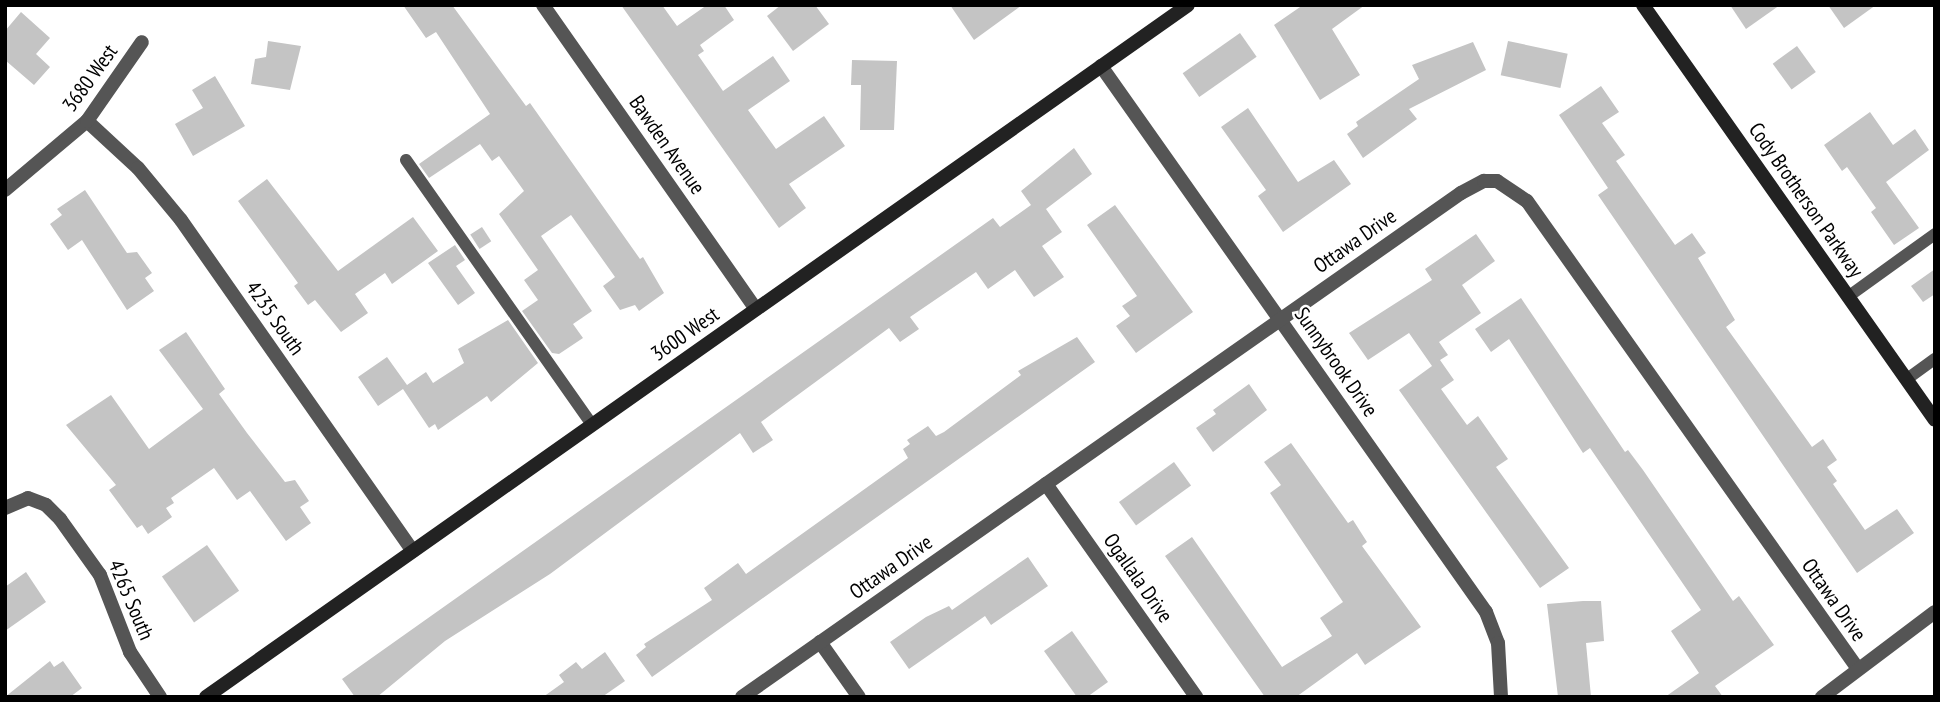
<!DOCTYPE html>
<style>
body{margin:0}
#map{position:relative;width:1940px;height:702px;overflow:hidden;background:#fff;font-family:"PT Sans Narrow",sans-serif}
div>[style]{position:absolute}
.building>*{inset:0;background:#c4c4c4;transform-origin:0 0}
.lane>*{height:12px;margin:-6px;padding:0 6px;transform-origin:6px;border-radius:6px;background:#555}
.street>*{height:14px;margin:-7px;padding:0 7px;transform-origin:7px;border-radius:7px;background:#555}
.secondary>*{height:14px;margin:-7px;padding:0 7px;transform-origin:7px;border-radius:7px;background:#222}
span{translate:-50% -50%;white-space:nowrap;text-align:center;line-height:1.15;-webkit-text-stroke:5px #fff;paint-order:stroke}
.street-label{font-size:21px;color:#000}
.frame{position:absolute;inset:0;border:7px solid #000;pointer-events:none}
</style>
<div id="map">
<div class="building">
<i style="clip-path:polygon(403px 5px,452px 5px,526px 106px,530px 103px,640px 259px,643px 257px,664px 293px,639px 311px,635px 305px,620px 310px,603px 286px,615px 277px,571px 215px,541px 236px,592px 311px,573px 324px,583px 338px,559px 354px,552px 353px,522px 311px,538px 300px,524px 280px,538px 270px,499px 214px,524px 191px,499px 156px,492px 161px,480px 144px,429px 178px,419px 164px,490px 114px,436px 32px,426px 38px)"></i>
<i style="clip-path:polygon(621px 5px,662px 5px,677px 26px,707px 5px,724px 5px,734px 20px,700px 45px,704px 51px,698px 55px,723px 91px,773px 56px,790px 81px,748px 110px,776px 149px,824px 116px,845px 146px,789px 184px,806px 208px,779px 228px)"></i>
<i style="clip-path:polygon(781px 5px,815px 5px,829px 24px,793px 51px,767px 16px)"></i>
<i style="clip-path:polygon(950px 5px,1022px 5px,974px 40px)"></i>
<i style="clip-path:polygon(1303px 5px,1365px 5px,1332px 29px,1360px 75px,1320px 100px,1274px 25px)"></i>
<i style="clip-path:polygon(1730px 5px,1780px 5px,1746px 29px)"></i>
<i style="clip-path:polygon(1828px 5px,1876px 5px,1844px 28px)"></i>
<i style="clip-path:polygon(21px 12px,50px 38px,36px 54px,50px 67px,34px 85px,5px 60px,5px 31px)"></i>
<i style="left:1240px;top:33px;width:29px;height:70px;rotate:55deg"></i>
<i style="clip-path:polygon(268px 41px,301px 46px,290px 90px,251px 84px,255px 59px,266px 57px)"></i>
<i style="left:1508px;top:41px;width:61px;height:35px;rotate:12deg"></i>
<i style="clip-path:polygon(1473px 42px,1486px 70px,1409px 109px,1417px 119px,1363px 158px,1347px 134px,1358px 126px,1356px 122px,1419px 79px,1412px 65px)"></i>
<i style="left:1797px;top:46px;width:32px;height:30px;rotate:54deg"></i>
<i style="clip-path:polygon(852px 60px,897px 61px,894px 130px,860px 130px,861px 85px,851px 85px)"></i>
<i style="clip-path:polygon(215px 76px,245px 126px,193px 156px,175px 124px,203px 108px,192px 90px)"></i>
<i style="clip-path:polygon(1601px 86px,1619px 112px,1602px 123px,1625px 155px,1616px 161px,1675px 245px,1692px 233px,1706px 253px,1698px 258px,1735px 320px,1726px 327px,1812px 447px,1823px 439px,1837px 460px,1827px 467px,1837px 481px,1833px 484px,1865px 530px,1897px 509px,1914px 533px,1857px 573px,1598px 195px,1608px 188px,1559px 115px)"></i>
<i style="clip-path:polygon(1248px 108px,1298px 182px,1334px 160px,1351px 184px,1283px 232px,1258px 196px,1266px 190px,1221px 127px)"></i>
<i style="clip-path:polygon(1870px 112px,1893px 145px,1915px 129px,1929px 150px,1886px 182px,1919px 228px,1894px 245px,1871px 212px,1876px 208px,1847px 167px,1842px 171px,1824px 145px)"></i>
<i style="clip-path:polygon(1074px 148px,1092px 174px,1046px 209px,1062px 232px,1042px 246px,1064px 277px,1034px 297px,1015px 270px,988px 289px,976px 272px,910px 317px,919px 329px,900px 342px,889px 328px,761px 422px,773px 440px,753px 453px,740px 433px,550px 574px,445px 641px,377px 697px,355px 697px,342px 679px,993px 218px,1000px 227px,1031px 205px,1021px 191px)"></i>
<i style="clip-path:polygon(267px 179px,338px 271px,413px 217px,438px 251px,392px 284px,385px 273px,355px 294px,368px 313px,341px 332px,315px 300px,308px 305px,294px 286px,298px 283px,238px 201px)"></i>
<i style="clip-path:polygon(85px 190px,127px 253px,137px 252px,152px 273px,145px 278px,154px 291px,127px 310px,82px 240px,68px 250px,50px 224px,62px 215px,57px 209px)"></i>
<i style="clip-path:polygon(1115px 205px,1193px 312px,1136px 353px,1116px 326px,1130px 316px,1122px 306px,1137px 296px,1087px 225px)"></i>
<i style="left:482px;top:227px;width:17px;height:14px;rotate:57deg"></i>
<i style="clip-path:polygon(1476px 234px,1495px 261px,1462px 285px,1481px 313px,1439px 342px,1448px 355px,1440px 360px,1454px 380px,1441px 389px,1467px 425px,1478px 416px,1508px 459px,1496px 467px,1569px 568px,1540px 588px,1399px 390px,1432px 366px,1409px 333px,1368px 360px,1349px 333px,1432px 280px,1425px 269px)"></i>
<i style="clip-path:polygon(455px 245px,465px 260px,456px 266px,475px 293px,458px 305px,428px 263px)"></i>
<i style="clip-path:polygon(1935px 269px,1935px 294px,1923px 302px,1911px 286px)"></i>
<i style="clip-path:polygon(1521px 298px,1625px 452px,1628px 450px,1643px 470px,1733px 601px,1739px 596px,1774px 645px,1715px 686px,1723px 697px,1665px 697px,1699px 673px,1671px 631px,1701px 610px,1590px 448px,1583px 453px,1509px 339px,1491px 352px,1475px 329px)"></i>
<i style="clip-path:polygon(508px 320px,538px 363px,491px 402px,487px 396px,438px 430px,435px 424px,429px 428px,403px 389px,378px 406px,358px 377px,387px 357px,407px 385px,426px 372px,433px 383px,464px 363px,458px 349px)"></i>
<i style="clip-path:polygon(186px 332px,225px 389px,219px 394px,247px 433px,285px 482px,295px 480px,309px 501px,300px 507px,311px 523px,286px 541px,250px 491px,237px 500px,214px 468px,171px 498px,174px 503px,166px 508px,172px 517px,148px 534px,142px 525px,137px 528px,109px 490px,116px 485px,66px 425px,111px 395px,149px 449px,203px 409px,159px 350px)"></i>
<i style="clip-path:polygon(1077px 337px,1095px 362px,652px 677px,636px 655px,646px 647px,644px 644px,712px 600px,704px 588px,738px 563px,746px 574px,908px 458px,903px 449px,910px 444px,907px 440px,928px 426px,936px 436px,944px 432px,1021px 375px,1018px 371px)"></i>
<i style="clip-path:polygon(1249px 384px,1267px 410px,1213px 452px,1196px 428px,1216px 414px,1213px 410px)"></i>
<i style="clip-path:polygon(1291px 443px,1348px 523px,1353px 520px,1367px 542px,1362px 546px,1421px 627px,1365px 665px,1357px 653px,1296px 697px,1265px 697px,1165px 556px,1192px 537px,1282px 667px,1332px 636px,1320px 618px,1343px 602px,1270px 493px,1281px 485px,1264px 462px)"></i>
<i style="left:1174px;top:462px;width:29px;height:68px;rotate:54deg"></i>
<i style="left:207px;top:545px;width:56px;height:55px;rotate:55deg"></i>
<i style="clip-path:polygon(1028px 557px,1048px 586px,991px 625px,985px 616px,909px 669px,890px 642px,926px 617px,949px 606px,952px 610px)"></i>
<i style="clip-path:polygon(26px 572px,46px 602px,5px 631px,5px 587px)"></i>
<i style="clip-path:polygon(1583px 601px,1601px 601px,1604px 641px,1586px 643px,1591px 697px,1558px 697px,1547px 604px)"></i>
<i style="clip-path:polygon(1072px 631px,1108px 682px,1087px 697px,1077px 697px,1044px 651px)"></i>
<i style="clip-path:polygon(605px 652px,625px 681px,602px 697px,543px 697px,564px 682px,559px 675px,576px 662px,582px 669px)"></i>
<i style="clip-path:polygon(50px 661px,54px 667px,63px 661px,82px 688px,70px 697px,5px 697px)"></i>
</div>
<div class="lane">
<i style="left:406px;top:160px;width:324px;rotate:54.9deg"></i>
<i style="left:1849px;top:296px;width:106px;rotate:-35.8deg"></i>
<i style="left:1907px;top:379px;width:34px;rotate:-36deg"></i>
</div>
<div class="street">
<i style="left:543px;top:5px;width:371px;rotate:55deg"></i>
<i style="left:1101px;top:66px;width:668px;rotate:54.81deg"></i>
<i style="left:1486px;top:612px;width:33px;rotate:69deg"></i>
<i style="left:1498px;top:643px;width:54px;rotate:86.8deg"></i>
<i style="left:87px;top:121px;width:69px;rotate:42.7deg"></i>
<i style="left:138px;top:168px;width:67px;rotate:50.4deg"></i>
<i style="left:181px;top:220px;width:404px;rotate:55deg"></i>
<i style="left:5px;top:190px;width:107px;rotate:-40.1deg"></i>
<i style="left:87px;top:121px;width:96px;rotate:-55.2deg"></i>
<i style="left:1046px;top:484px;width:261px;rotate:54.8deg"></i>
<i style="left:5px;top:508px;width:25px;rotate:-23deg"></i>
<i style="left:28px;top:498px;width:19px;rotate:21deg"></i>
<i style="left:46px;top:505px;width:20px;rotate:45deg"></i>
<i style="left:60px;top:519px;width:69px;rotate:54.5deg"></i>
<i style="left:100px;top:575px;width:83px;rotate:68.7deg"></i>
<i style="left:130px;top:652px;width:54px;rotate:56.3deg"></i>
<i style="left:820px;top:642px;width:67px;rotate:54.7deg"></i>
<i style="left:742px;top:697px;width:878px;rotate:-35.03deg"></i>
<i style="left:1461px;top:193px;width:26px;rotate:-28deg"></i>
<i style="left:1484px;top:181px;width:13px"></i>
<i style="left:1497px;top:181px;width:36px;rotate:34deg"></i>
<i style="left:1527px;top:201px;width:573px;rotate:54.73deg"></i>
<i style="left:1822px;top:697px;width:141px;rotate:-37deg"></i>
</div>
<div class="secondary">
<i style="left:1643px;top:5px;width:507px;rotate:54.87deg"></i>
<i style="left:206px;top:697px;width:1201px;rotate:-35.17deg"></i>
</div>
<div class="street-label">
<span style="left:90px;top:78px;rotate:-54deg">3680 West</span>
<span style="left:667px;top:145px;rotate:55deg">Bawden Avenue</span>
<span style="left:1806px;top:200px;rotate:55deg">Cody Brotherson Parkway</span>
<span style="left:1355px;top:241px;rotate:-35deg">Ottawa Drive</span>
<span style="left:275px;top:318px;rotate:55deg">4235 South</span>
<span style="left:685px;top:334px;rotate:-35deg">3600 West</span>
<span style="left:1336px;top:362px;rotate:55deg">Sunnybrook Drive</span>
<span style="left:891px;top:567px;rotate:-35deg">Ottawa Drive</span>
<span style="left:1138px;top:578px;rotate:55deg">Ogallala Drive</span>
<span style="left:131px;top:600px;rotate:67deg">4265 South</span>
<span style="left:1834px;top:600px;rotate:55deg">Ottawa Drive</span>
</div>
<div class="frame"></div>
</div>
